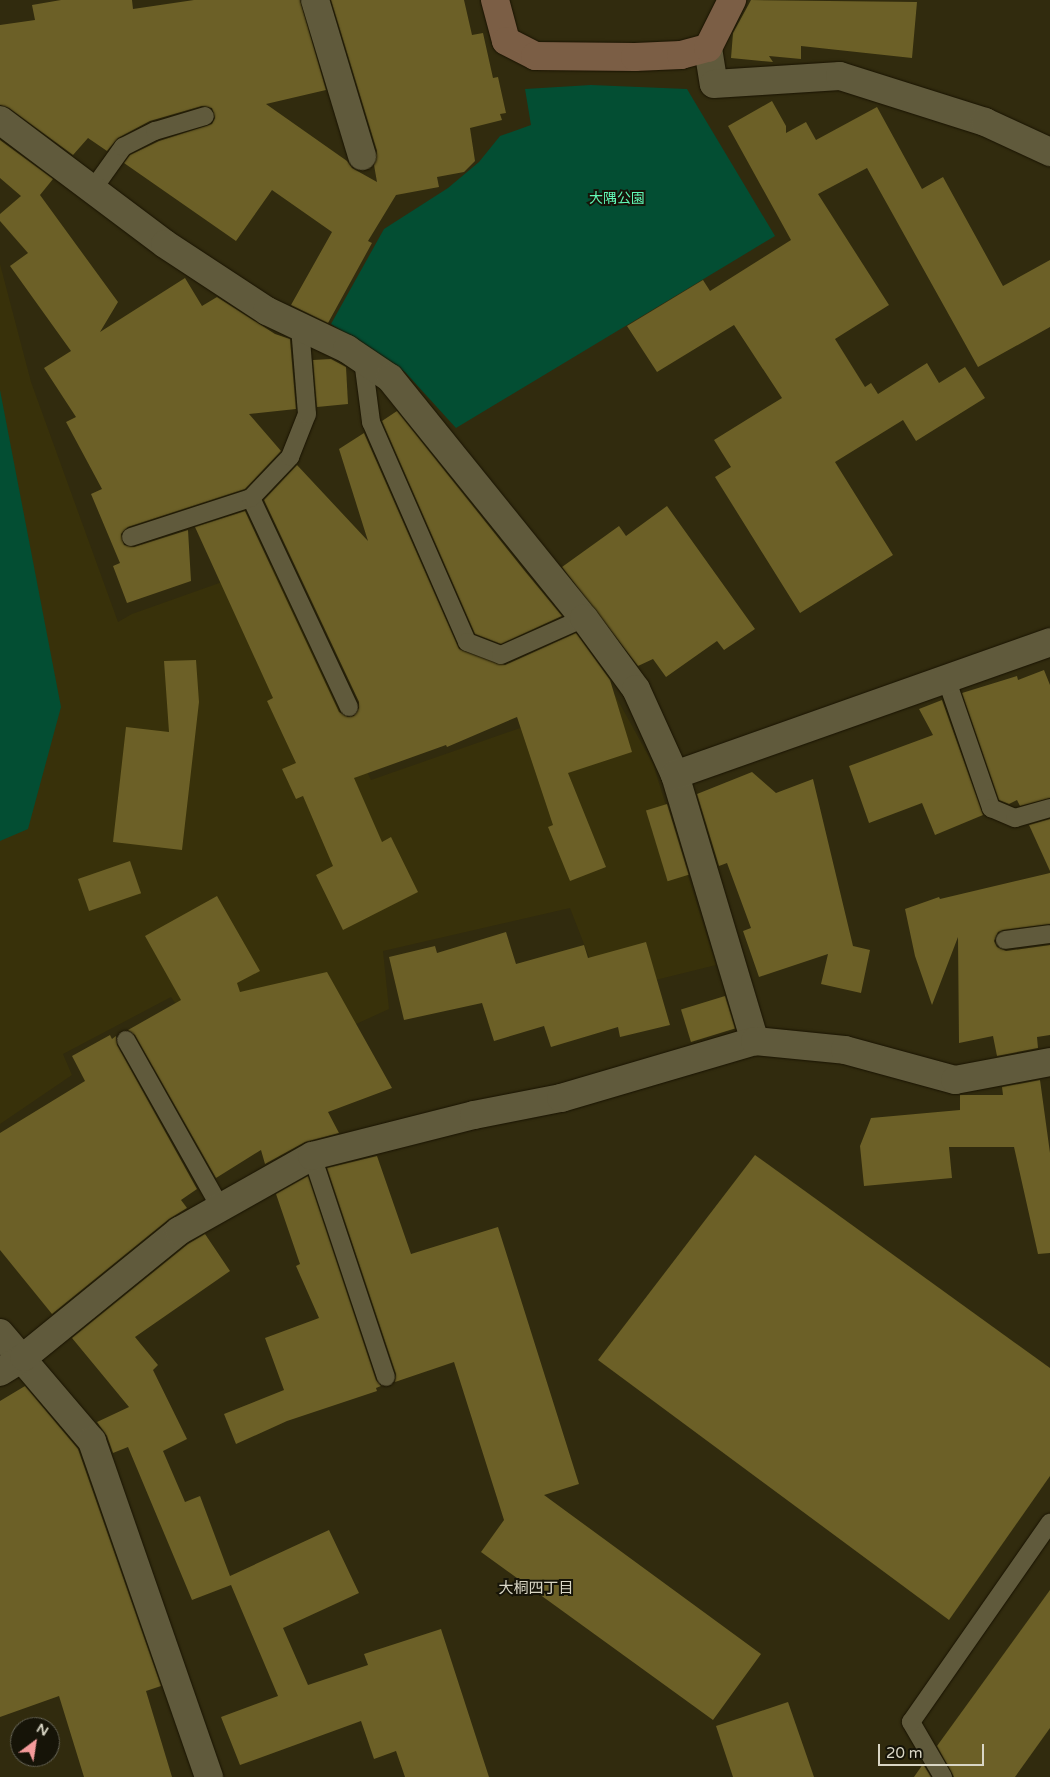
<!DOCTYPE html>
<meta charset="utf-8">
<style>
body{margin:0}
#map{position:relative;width:1050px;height:1777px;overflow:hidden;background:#312b0e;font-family:"Varela Round","Noto Sans JP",sans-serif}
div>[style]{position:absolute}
.built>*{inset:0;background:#38310a}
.green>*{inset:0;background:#034e33}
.building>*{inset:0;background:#6c6027;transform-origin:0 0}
.roads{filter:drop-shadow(0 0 1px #191300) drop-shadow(0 0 1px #191300)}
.lane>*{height:18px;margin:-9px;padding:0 9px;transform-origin:9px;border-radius:9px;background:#605a3c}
.street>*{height:28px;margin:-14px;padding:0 14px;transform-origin:14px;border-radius:14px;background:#605a3c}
.secondary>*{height:28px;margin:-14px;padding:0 14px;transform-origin:14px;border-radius:14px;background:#7b5e45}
span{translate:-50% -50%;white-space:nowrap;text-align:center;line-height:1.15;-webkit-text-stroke:4px #161408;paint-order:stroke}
.park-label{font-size:14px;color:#61f8b6}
.neighbourhood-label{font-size:15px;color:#d9d6c5}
.north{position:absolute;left:10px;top:1717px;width:50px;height:50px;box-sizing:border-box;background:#161408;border:1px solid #646254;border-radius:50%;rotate:31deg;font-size:14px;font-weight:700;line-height:20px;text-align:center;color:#d9d6c5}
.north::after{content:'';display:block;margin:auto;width:18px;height:22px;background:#f59b9b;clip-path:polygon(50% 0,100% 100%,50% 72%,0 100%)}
.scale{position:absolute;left:878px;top:1744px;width:106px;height:22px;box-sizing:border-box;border:2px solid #d9d6c5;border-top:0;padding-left:6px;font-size:15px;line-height:18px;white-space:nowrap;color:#d9d6c5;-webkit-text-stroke:4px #161408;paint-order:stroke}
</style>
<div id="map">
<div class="built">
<i style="clip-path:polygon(0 264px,31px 382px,118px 622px,132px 614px,273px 564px,371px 780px,615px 695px,653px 764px,716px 965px,603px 993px,570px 908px,383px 951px,389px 1009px,229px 1082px,171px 997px,63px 1054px,72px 1075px,0 1124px)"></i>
</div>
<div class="green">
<i style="clip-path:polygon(591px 85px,687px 89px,775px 236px,456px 428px,405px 372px,331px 324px,384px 229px,448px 188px,479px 162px,500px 136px,531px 125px,525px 89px)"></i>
<i style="clip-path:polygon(0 390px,61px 707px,28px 829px,0 841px)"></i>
</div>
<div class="building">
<i style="clip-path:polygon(61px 0,132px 0,133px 9px,194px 0,300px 0,326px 90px,266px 104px,347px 161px,352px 168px,377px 182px,374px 165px,377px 151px,331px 0,464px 0,472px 35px,483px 33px,493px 78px,498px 77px,506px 113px,500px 114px,502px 120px,470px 128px,475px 161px,464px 172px,437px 177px,439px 187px,396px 195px,368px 241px,372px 243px,328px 323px,291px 305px,332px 232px,272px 190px,236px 241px,124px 163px,130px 155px,159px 141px,212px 124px,215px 118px,212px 108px,202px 106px,150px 121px,118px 138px,107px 151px,88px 138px,73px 155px,9px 108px,0 105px,0 25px,35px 20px,32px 5px)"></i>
<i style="clip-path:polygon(751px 0,917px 2px,912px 58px,801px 46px,801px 59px,769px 56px,773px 62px,731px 58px,733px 33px)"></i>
<i style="clip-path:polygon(772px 101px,786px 126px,786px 133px,806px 122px,816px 140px,877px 107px,922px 189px,943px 177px,1003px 286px,1050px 260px,1050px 327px,978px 367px,867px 168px,818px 194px,889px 305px,835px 339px,865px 387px,871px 383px,878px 394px,927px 363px,939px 383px,965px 367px,985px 398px,916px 441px,903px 420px,835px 462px,893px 555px,800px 613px,715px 477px,731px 467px,714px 440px,782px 398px,734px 325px,657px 372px,627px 326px,703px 280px,710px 291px,791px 240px,728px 126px)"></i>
<i style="clip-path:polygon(0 140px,53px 179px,40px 195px,118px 302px,100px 332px,185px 278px,202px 306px,217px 297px,275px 334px,290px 339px,296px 409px,249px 414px,281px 451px,245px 489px,128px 527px,121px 534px,124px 545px,134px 547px,188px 530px,191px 581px,127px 603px,113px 566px,120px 563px,91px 494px,102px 489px,66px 422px,76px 417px,44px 368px,71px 351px,10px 266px,28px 253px,0 221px,0 214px,21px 196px,0 178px)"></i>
<i style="clip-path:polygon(331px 359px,346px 367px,348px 404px,317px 407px,313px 360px)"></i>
<i style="clip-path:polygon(397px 411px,524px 570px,562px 616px,501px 644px,475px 634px,382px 421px)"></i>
<i style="clip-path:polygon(364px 433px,459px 649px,505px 665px,576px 633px,610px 680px,632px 752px,568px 773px,606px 867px,570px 881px,548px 827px,553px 825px,517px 717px,447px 747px,446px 745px,354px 778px,382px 842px,391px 837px,418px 892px,343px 930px,316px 875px,333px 866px,303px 796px,296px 799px,282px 769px,296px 763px,267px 701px,273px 698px,195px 527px,245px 511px,339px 712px,348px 717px,354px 716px,359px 708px,359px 702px,264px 500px,297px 465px,368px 541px,339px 449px)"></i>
<i style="clip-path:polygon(667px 506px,755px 629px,724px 650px,717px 641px,666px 677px,653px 659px,638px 666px,562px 567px,619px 526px,626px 536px)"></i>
<i style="clip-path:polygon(196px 660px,199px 702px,182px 850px,113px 842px,126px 727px,169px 732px,164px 661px)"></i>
<i style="clip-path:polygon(1044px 670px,1050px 685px,1050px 798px,1020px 806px,1017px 800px,1009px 804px,999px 800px,962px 693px,1017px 676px,1018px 680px)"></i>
<i style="clip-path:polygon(942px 700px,983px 815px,935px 835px,922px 803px,869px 823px,849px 766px,933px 735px,919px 709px)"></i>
<i style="clip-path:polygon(752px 772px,776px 793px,813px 779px,853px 946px,870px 950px,861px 993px,821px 984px,828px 954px,759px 977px,743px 931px,751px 928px,727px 863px,719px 866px,697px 794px)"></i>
<i style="left:667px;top:804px;width:74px;height:22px;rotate:73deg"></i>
<i style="clip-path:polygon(1050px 819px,1050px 871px,1029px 825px)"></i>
<i style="left:130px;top:861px;width:34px;height:55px;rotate:71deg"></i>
<i style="clip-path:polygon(1050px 873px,1050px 924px,1003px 930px,998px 932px,994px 941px,997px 947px,1006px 951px,1050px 945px,1050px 1035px,1037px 1037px,1038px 1048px,997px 1056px,993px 1036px,959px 1043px,958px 937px,932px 1005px,915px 956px,905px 909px,939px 897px,940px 899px)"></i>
<i style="clip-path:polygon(217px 896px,260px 971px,237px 983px,240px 992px,327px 972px,392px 1088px,328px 1112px,339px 1133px,305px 1142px,265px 1164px,261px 1150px,216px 1178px,135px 1035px,128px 1030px,181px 1000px,145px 936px)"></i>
<i style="clip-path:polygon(506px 932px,516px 964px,584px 945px,588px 958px,646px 942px,670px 1025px,620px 1037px,618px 1027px,551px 1047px,544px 1026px,494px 1041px,482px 1003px,404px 1020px,389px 957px,435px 946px,437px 953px)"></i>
<i style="left:725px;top:996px;width:34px;height:46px;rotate:73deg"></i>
<i style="clip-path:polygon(110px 1035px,112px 1039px,116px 1036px,117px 1045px,197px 1189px,181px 1200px,187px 1208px,169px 1219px,52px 1314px,0 1250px,0 1133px,85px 1081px,72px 1056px)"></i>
<i style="clip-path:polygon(1040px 1080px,1050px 1153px,1050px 1253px,1038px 1254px,1014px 1147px,949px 1147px,952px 1178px,864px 1186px,860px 1146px,871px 1118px,960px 1110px,960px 1095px,1003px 1095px,1002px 1087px)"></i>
<i style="clip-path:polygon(755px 1155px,1050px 1368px,1050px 1476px,949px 1620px,598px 1360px)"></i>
<i style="clip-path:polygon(377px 1156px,411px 1254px,498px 1227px,579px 1484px,544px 1495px,761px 1654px,713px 1720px,481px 1552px,504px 1520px,454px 1362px,395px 1382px,396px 1374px,327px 1168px)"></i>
<i style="clip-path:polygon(308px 1176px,376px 1380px,381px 1386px,376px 1388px,377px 1391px,287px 1421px,236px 1444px,224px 1414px,284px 1390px,265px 1338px,319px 1318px,296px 1266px,300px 1264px,276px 1194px)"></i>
<i style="clip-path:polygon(205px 1234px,230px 1271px,135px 1337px,158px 1365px,153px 1370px,187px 1439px,163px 1451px,185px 1502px,200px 1496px,230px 1576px,329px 1530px,359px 1593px,283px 1628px,308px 1685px,368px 1665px,364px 1654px,441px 1629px,489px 1777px,405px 1777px,396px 1751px,374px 1759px,361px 1721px,240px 1765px,221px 1717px,278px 1696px,231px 1585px,192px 1600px,128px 1447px,113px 1453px,107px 1436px,97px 1422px,129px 1407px,72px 1338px,188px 1244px)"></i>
<i style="clip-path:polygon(25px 1386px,78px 1449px,161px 1686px,146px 1691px,172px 1777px,84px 1777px,59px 1696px,0 1717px,0 1401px)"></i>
<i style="clip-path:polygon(1050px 1590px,1050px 1728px,1015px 1777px,954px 1777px,937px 1746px)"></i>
<i style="clip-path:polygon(788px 1702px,814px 1777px,733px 1777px,716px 1726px)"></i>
<i style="clip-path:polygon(923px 1764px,931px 1777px,914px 1777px)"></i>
</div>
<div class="roads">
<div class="lane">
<i style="left:93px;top:189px;width:52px;rotate:-54.5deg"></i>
<i style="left:123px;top:147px;width:36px;rotate:-27deg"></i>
<i style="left:155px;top:131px;width:52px;rotate:-16.7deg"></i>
<i style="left:363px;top:360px;width:63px;rotate:82.6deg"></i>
<i style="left:371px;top:422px;width:240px;rotate:66.4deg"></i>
<i style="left:467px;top:642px;width:36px;rotate:21deg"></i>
<i style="left:501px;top:655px;width:91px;rotate:-24deg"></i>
<i style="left:251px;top:498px;width:231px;rotate:64.9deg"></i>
<i style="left:131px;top:537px;width:126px;rotate:-18deg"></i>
<i style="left:251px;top:498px;width:57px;rotate:-46.4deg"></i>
<i style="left:290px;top:457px;width:46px;rotate:-68.4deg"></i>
<i style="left:307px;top:414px;width:87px;rotate:-94.6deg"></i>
<i style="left:946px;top:678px;width:138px;rotate:70.9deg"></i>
<i style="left:991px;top:808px;width:26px;rotate:23deg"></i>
<i style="left:1015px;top:818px;width:36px;rotate:-16deg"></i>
<i style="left:1005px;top:940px;width:45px;rotate:-7.6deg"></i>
<i style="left:126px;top:1040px;width:192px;rotate:60.6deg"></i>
<i style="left:312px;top:1156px;width:233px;rotate:71.5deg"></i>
<i style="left:943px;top:1777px;width:64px;rotate:-120.2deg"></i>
<i style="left:911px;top:1722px;width:243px;rotate:-55.1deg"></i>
</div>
<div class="street">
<i style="left:315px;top:0;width:163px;rotate:73.2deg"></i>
<i style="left:708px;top:48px;width:36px;rotate:81deg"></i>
<i style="left:714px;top:84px;width:126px;rotate:-3.6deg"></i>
<i style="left:840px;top:76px;width:152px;rotate:17.6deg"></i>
<i style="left:985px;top:122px;width:72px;rotate:24.8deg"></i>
<i style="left:0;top:120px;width:206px;rotate:36.9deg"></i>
<i style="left:165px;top:244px;width:122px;rotate:33.3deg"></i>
<i style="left:267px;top:311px;width:89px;rotate:25.4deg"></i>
<i style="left:347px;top:349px;width:52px;rotate:34deg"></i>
<i style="left:390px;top:378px;width:309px;rotate:51.1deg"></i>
<i style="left:584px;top:618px;width:88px;rotate:53.8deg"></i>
<i style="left:636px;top:689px;width:94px;rotate:65.6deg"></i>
<i style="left:675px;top:775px;width:278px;rotate:73.3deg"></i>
<i style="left:675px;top:775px;width:398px;rotate:-19.5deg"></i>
<i style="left:0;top:1333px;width:142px;rotate:49.6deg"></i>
<i style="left:92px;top:1441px;width:356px;rotate:70.8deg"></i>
<i style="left:0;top:1372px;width:28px;rotate:-32deg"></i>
<i style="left:24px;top:1357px;width:200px;rotate:-39.1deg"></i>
<i style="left:179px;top:1231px;width:153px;rotate:-29.4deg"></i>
<i style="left:312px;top:1156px;width:167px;rotate:-14.2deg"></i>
<i style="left:474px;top:1115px;width:89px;rotate:-11.1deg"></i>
<i style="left:561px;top:1098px;width:202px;rotate:-16.4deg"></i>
<i style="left:755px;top:1041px;width:90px;rotate:5.7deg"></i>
<i style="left:845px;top:1050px;width:114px;rotate:15.3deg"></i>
<i style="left:955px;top:1080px;width:97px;rotate:-10.7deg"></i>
</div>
<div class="secondary">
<i style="left:495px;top:0;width:42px;rotate:75deg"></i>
<i style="left:506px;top:41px;width:33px;rotate:27deg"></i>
<i style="left:535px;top:56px;width:100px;rotate:0.6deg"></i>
<i style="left:635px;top:57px;width:46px;rotate:-2.5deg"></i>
<i style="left:681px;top:55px;width:28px;rotate:-15deg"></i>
<i style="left:708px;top:48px;width:54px;rotate:-63.4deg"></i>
</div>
</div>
<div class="park-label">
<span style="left:617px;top:199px">大隅公園</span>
</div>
<div class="neighbourhood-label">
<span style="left:536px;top:1589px">大桐四丁目</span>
</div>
<div class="north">N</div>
<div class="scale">20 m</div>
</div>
